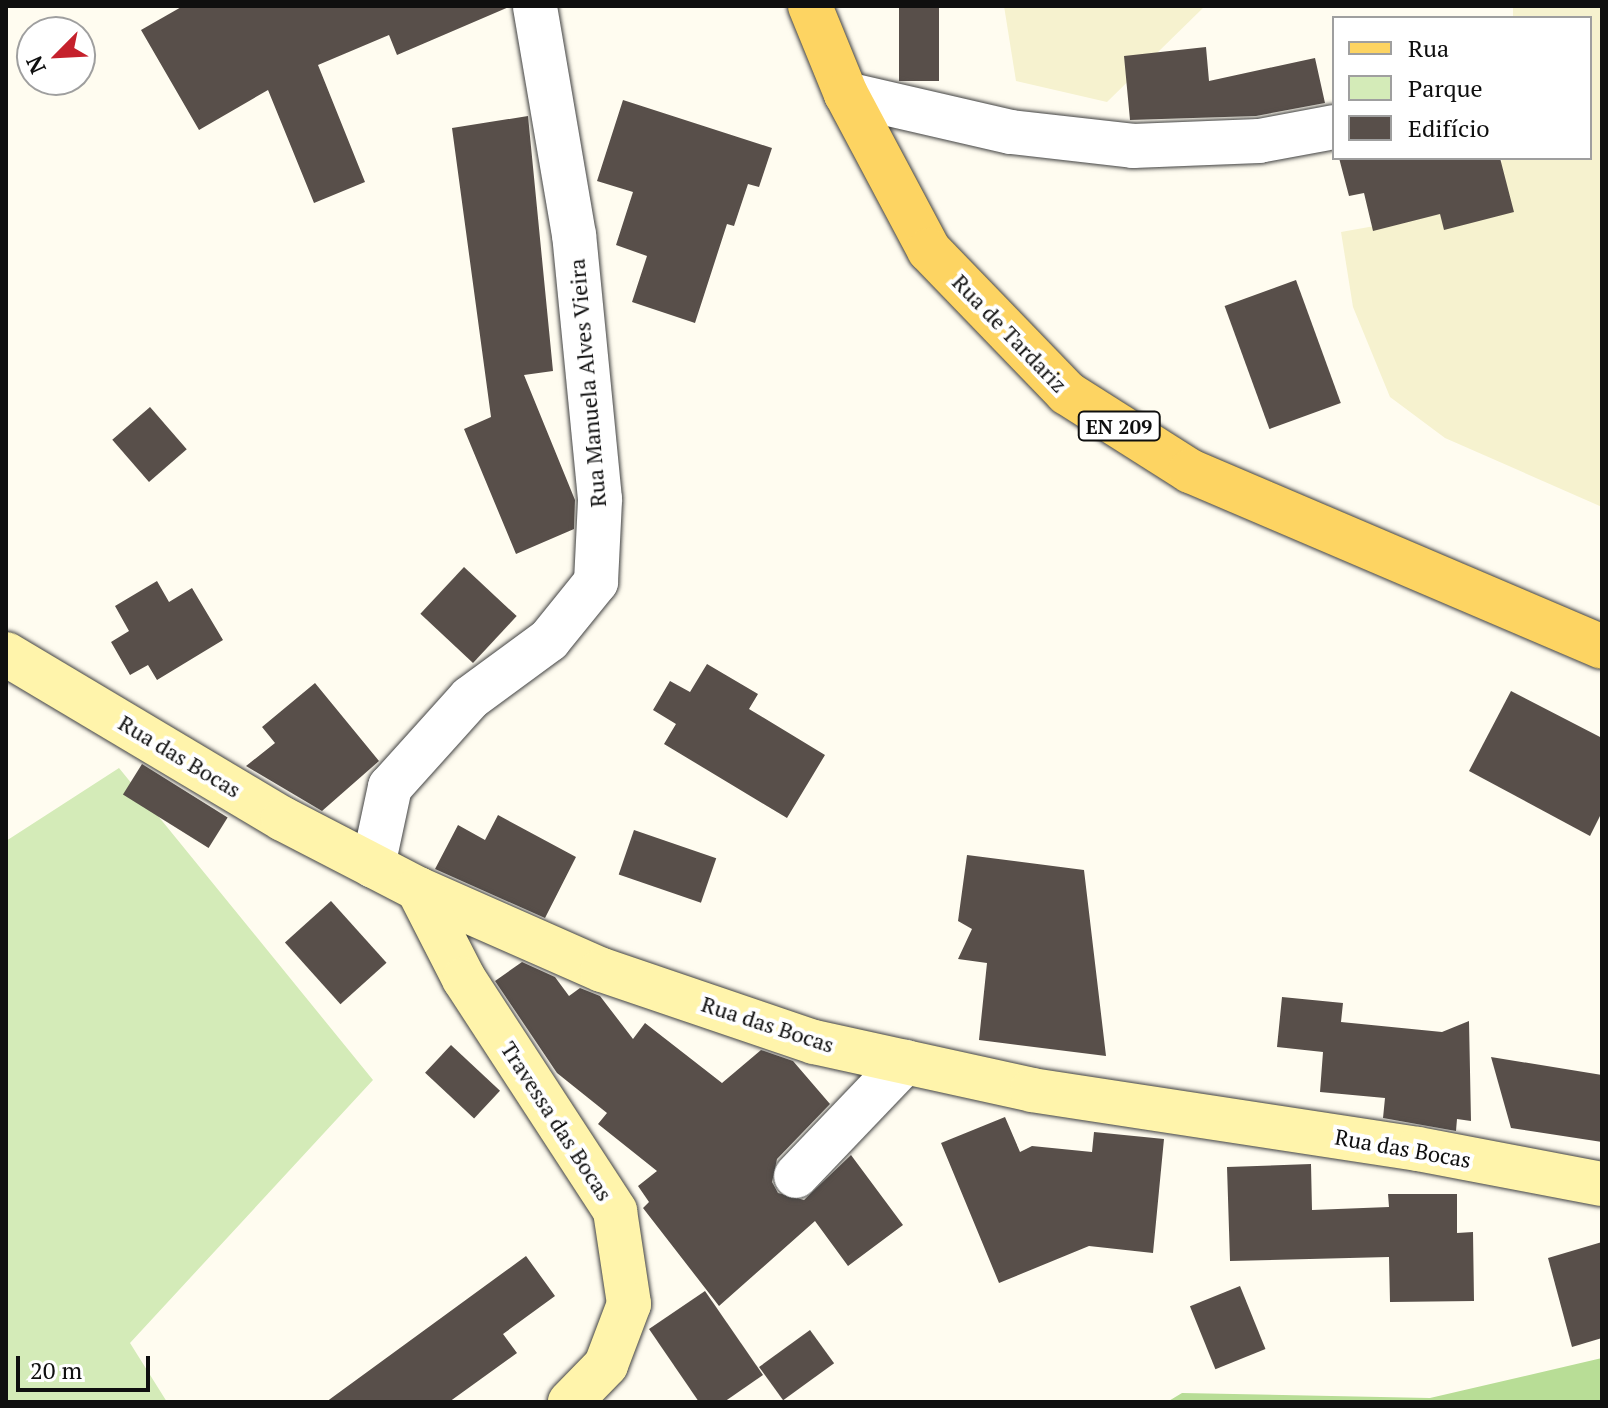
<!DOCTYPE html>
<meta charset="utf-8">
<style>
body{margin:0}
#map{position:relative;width:1608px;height:1408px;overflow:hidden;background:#fffcf0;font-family:"PT Serif",serif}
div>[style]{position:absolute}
.farmland>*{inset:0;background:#f6f2cf}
.green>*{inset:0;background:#d4ebb8}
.forest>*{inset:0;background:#b8dd96}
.building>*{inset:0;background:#584f4a;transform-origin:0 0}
.roads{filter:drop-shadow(0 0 2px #424242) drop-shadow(0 0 2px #424242)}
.street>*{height:44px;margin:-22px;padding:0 22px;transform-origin:22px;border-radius:22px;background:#fff}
.secondary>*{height:44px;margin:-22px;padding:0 22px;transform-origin:22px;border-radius:22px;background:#fff4ab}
.primary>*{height:44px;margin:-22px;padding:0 22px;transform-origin:22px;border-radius:22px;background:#fdd462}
span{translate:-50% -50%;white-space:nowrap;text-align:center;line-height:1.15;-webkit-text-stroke:8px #fff;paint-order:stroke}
.shield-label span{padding:2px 6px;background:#fff;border:2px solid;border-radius:6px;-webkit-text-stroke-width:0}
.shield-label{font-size:20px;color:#0f0f0f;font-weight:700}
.street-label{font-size:22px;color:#0f0f0f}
.frame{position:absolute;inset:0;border:8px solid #0f0f0f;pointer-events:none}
.legend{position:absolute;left:1332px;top:16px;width:260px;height:144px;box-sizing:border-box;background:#fff;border:2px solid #9f9f9f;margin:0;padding:10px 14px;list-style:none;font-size:24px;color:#0f0f0f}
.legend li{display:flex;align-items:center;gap:16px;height:40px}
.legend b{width:40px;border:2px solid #9f9f9f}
.north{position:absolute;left:16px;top:16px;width:80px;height:80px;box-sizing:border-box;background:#fff;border:2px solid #9f9f9f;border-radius:50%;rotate:246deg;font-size:22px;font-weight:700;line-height:32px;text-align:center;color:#0f0f0f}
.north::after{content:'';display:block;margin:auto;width:28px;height:36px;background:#c5212c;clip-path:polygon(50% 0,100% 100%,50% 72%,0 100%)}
.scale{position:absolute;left:16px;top:1356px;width:134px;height:36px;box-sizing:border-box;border:4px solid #0f0f0f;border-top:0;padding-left:10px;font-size:24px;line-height:28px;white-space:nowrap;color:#0f0f0f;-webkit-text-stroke:6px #fff;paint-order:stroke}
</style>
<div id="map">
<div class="farmland">
<i style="clip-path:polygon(1004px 6px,1205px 6px,1107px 102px,1016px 81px)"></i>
<i style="clip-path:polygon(1513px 6px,1602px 6px,1602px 507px,1445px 438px,1390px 397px,1353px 307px,1341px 232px,1436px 215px,1498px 180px,1502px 158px,1590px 158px,1590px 18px,1513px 18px)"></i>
</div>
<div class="green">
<i style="clip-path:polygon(119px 768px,373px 1080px,130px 1343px,167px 1402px,6px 1402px,6px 841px)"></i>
</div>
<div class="forest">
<i style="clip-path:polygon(1602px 1358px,1602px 1402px,1167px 1402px,1182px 1393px,1430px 1398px)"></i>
</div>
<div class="building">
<i style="clip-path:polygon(183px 6px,511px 6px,397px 55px,389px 35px,318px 65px,365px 182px,314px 203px,268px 90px,199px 130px,141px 30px)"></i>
<i style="left:899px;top:6px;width:40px;height:75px"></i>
<i style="clip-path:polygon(1206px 47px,1209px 81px,1315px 58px,1325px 103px,1256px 116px,1130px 120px,1124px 56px)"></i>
<i style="clip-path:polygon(623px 100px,772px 148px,759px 187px,748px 184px,734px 226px,727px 224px,695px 323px,632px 302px,647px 256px,616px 245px,633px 192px,597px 181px)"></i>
<i style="clip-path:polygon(528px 116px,553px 371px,524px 375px,575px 500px,574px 529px,516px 554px,464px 429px,491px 417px,452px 128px)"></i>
<i style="clip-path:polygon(1339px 158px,1500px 158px,1514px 212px,1444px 230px,1440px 214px,1373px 231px,1364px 193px,1349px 196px)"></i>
<i style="left:1296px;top:280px;width:131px;height:76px;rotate:70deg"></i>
<i style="left:150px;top:407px;width:56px;height:50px;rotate:49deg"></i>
<i style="left:464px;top:567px;width:72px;height:64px;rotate:43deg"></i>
<i style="clip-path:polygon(157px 581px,169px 602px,192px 588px,223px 640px,157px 680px,148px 665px,130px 675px,111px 642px,129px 631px,115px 606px)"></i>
<i style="clip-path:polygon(707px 664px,758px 694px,749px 709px,825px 755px,787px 818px,664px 744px,676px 724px,653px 710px,670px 681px,690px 692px)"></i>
<i style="clip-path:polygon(315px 683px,379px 761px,322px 811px,246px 766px,275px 743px,262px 727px)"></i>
<i style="clip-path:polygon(1511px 691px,1602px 738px,1602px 812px,1590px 836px,1469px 771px)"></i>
<i style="left:142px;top:764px;width:101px;height:36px;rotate:32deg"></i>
<i style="clip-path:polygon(498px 815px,576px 857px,545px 918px,435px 869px,458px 825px,485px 840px)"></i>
<i style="left:634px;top:830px;width:87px;height:47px;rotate:19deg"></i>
<i style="clip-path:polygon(967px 855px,1084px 870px,1106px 1056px,979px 1040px,987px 963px,958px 959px,972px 929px,958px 921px)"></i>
<i style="left:331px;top:901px;width:83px;height:62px;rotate:48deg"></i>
<i style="clip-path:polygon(522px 962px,555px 977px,569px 996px,580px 988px,600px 996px,633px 1039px,645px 1023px,722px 1083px,761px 1050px,793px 1061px,830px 1104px,777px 1159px,772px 1182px,778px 1193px,804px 1200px,851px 1155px,903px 1225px,848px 1266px,815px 1221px,719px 1306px,643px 1208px,649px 1202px,638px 1186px,657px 1171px,598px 1124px,607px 1113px,557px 1073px,495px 981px)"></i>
<i style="clip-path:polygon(1282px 997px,1343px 1003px,1341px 1022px,1442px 1032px,1469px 1021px,1471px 1121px,1457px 1119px,1456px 1131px,1383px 1118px,1385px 1098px,1320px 1092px,1323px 1052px,1277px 1047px)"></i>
<i style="left:451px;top:1045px;width:67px;height:38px;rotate:43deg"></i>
<i style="clip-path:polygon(1491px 1057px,1602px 1075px,1602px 1142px,1511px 1128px)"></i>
<i style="clip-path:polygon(1005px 1117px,1020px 1152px,1032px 1146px,1092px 1152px,1094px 1132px,1164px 1139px,1153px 1253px,1089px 1246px,999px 1283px,941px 1143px)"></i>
<i style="clip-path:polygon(1311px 1164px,1312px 1210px,1389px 1207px,1388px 1194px,1457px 1194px,1457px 1233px,1473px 1232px,1474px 1301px,1390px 1302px,1389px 1257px,1230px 1261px,1227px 1167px)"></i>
<i style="clip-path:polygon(1602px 1242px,1602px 1338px,1572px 1347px,1548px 1258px)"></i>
<i style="clip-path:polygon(526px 1256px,555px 1296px,503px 1334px,517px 1353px,449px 1402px,326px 1402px)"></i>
<i style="left:1240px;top:1286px;width:68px;height:54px;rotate:68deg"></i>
<i style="clip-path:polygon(705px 1291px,763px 1375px,724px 1402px,699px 1402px,649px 1329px)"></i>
<i style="left:810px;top:1330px;width:41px;height:63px;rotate:54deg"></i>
</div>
<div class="roads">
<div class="street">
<i style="left:846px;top:94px;width:169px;rotate:13deg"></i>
<i style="left:1011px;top:132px;width:123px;rotate:6.5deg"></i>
<i style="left:1133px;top:146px;width:126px;rotate:-2.3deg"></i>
<i style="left:1259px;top:141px;width:76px;rotate:-10.6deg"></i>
<i style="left:373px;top:866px;width:81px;rotate:-77.9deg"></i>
<i style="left:390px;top:787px;width:120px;rotate:-48deg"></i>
<i style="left:470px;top:698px;width:98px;rotate:-36.3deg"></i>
<i style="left:549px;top:640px;width:75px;rotate:-51deg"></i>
<i style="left:596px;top:582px;width:83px;rotate:-87.2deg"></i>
<i style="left:600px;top:499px;width:265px;rotate:-95.6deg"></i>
<i style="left:574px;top:235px;width:232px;rotate:-99.7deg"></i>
<i style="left:796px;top:1176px;width:158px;rotate:-46.3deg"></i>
</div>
<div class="secondary">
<i style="left:6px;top:654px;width:322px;rotate:30.8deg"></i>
<i style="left:283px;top:819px;width:152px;rotate:27.4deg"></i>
<i style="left:418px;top:889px;width:201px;rotate:23.8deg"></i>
<i style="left:602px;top:970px;width:224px;rotate:18.8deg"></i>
<i style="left:814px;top:1042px;width:223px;rotate:12.4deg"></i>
<i style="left:1032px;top:1090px;width:390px;rotate:8.7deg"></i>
<i style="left:1418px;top:1149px;width:187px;rotate:10.8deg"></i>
<i style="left:418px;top:889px;width:101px;rotate:62.9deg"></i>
<i style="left:464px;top:979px;width:277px;rotate:56.9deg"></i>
<i style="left:615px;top:1211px;width:94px;rotate:81.4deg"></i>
<i style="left:629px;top:1304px;width:65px;rotate:110.7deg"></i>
<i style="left:606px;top:1365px;width:52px;rotate:134.2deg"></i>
</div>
<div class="primary">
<i style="left:810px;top:6px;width:95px;rotate:67.8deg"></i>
<i style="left:846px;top:94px;width:177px;rotate:62deg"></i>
<i style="left:929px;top:250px;width:199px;rotate:46deg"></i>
<i style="left:1067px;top:393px;width:146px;rotate:32.4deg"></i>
<i style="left:1190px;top:471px;width:448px;rotate:23.1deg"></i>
</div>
</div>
<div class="shield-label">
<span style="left:1119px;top:426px">EN 209</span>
</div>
<div class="street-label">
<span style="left:1010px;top:333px;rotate:46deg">Rua de Tardariz</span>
<span style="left:587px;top:383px;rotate:-95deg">Rua Manuela Alves Vieira</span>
<span style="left:180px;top:756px;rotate:31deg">Rua das Bocas</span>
<span style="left:768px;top:1024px;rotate:18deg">Rua das Bocas</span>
<span style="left:557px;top:1121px;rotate:57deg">Travessa das Bocas</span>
<span style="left:1403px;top:1148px;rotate:10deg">Rua das Bocas</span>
</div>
<div class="frame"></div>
<ul class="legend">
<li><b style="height:10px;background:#fdd462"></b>Rua</li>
<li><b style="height:22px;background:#d4ebb8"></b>Parque</li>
<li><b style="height:22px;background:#584f4a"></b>Edifício</li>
</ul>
<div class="north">N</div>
<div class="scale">20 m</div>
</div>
